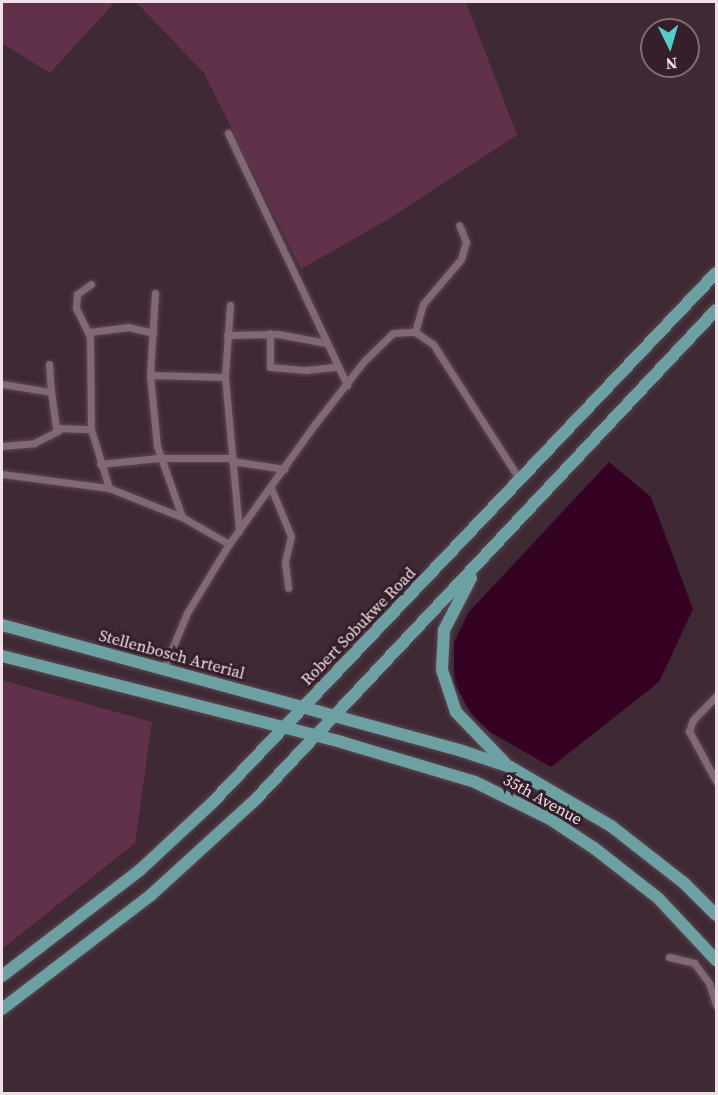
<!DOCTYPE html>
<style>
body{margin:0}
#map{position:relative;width:718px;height:1095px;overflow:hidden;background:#3e2934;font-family:"Source Serif 4",serif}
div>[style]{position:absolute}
.green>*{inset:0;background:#61314c}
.water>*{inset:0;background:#350224}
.roads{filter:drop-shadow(0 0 2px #5a4751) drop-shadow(0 0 2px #5a4751)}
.street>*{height:7px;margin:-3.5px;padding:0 3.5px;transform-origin:3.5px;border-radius:3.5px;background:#816874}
.primary>*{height:12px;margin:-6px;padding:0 6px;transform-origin:6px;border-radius:6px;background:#6da0a2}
span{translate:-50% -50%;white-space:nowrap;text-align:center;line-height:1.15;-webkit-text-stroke:6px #341f2a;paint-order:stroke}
.street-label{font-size:16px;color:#f0e1e9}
.frame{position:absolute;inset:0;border:3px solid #f0e1e9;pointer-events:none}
.north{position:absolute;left:640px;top:18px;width:60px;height:60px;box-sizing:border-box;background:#341f2a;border:2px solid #7f6d76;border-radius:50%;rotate:175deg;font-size:16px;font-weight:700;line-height:24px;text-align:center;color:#f0e1e9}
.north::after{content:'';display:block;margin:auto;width:21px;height:27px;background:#54cdc8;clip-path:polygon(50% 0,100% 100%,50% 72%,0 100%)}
</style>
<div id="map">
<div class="green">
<i style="clip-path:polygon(2px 2px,115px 2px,50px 73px,2px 43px)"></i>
<i style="clip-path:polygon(136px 2px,466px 2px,517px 135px,387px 220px,301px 269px,204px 73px)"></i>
<i style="clip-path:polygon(2px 680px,152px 722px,135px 843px,2px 949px)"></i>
</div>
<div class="water">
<i style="clip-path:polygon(609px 462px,651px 497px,693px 609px,659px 682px,551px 767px,490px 732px,472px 715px,454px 683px,454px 643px,468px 613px)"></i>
</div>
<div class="roads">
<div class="street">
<i style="left:228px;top:133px;width:279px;rotate:64.7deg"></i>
<i style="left:91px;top:284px;width:17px;rotate:144deg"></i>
<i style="left:77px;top:294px;width:14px;rotate:94deg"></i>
<i style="left:76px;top:308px;width:32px;rotate:64deg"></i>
<i style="left:90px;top:337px;width:92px;rotate:89.4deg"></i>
<i style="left:91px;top:429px;width:62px;rotate:73deg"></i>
<i style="left:155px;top:293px;width:82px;rotate:93.5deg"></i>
<i style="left:150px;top:375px;width:71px;rotate:84.4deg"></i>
<i style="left:157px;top:446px;width:75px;rotate:70.6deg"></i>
<i style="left:230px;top:305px;width:72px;rotate:94deg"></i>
<i style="left:225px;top:377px;width:155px;rotate:84.8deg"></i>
<i style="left:89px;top:332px;width:39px;rotate:-7deg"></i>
<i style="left:128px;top:327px;width:26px;rotate:13deg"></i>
<i style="left:415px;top:332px;width:29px;rotate:-74deg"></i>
<i style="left:423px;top:304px;width:59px;rotate:-49.8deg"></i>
<i style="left:461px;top:259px;width:18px;rotate:-74deg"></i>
<i style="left:466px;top:242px;width:18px;rotate:-112deg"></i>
<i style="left:270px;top:333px;width:34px;rotate:90deg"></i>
<i style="left:270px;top:367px;width:36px;rotate:5deg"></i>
<i style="left:306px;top:370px;width:31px;rotate:-6deg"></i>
<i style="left:227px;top:335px;width:51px;rotate:-1.1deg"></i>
<i style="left:278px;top:334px;width:49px;rotate:10.6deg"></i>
<i style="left:49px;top:364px;width:28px;rotate:86deg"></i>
<i style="left:150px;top:375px;width:75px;rotate:1.5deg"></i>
<i style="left:2px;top:384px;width:50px;rotate:9.3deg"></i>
<i style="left:51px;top:392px;width:36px;rotate:82deg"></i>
<i style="left:56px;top:428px;width:35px;rotate:2deg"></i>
<i style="left:2px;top:446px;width:32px;rotate:-5deg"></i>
<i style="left:34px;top:443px;width:28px;rotate:-27deg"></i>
<i style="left:232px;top:461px;width:53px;rotate:8.7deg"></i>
<i style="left:100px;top:464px;width:59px;rotate:-5.8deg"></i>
<i style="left:159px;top:458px;width:72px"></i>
<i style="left:2px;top:474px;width:108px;rotate:7.5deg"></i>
<i style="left:109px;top:488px;width:79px;rotate:21.7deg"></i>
<i style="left:182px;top:517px;width:54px;rotate:29.9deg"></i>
<i style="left:271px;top:488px;width:52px;rotate:67.4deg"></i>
<i style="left:291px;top:536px;width:27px;rotate:103deg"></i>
<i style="left:285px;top:562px;width:26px;rotate:83deg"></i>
<i style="left:164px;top:668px;width:60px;rotate:-67.3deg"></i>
<i style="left:187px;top:613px;width:81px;rotate:-58.7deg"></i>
<i style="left:229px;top:544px;width:148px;rotate:-54.4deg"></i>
<i style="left:315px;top:424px;width:80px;rotate:-52.1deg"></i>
<i style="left:364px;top:361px;width:40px;rotate:-44deg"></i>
<i style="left:393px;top:333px;width:22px;rotate:-3deg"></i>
<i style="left:415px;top:332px;width:22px;rotate:34deg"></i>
<i style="left:433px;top:344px;width:161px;rotate:57.4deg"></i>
<i style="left:716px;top:696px;width:33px;rotate:134deg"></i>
<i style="left:693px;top:720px;width:12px;rotate:110deg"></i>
<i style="left:689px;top:731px;width:57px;rotate:61.6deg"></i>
<i style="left:669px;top:957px;width:26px;rotate:13deg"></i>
<i style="left:694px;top:963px;width:25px;rotate:53deg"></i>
<i style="left:709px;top:983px;width:23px;rotate:72deg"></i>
</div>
<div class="primary">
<i style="left:471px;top:578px;width:59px;rotate:117.4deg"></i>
<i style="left:444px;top:630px;width:40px;rotate:92.9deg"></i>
<i style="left:442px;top:670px;width:44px;rotate:71.6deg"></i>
<i style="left:456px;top:712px;width:71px;rotate:46.1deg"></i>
<i style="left:2px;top:625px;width:477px;rotate:15.3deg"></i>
<i style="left:462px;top:751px;width:51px;rotate:18.4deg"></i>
<i style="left:510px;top:767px;width:117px;rotate:30.3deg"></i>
<i style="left:611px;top:826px;width:93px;rotate:38deg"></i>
<i style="left:684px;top:883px;width:45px;rotate:45deg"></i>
<i style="left:2px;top:656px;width:350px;rotate:14.2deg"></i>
<i style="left:341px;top:742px;width:140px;rotate:16.6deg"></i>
<i style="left:475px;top:782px;width:84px;rotate:26.3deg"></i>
<i style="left:550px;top:819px;width:53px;rotate:33.4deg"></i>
<i style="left:594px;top:848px;width:81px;rotate:38deg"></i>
<i style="left:658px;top:898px;width:85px;rotate:46.9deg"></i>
<i style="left:2px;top:976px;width:174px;rotate:-37.5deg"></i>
<i style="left:140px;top:870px;width:98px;rotate:-42.9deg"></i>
<i style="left:212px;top:803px;width:731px;rotate:-46.44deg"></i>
<i style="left:2px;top:1009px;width:188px;rotate:-37.4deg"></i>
<i style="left:151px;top:895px;width:141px;rotate:-42.4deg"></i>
<i style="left:255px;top:800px;width:673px;rotate:-46.75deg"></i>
</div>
</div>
<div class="street-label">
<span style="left:358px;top:626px;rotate:-46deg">Robert Sobukwe Road</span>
<span style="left:172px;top:654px;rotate:15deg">Stellenbosch Arterial</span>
<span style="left:543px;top:799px;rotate:29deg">35th Avenue</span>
</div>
<div class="frame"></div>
<div class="north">N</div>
</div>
